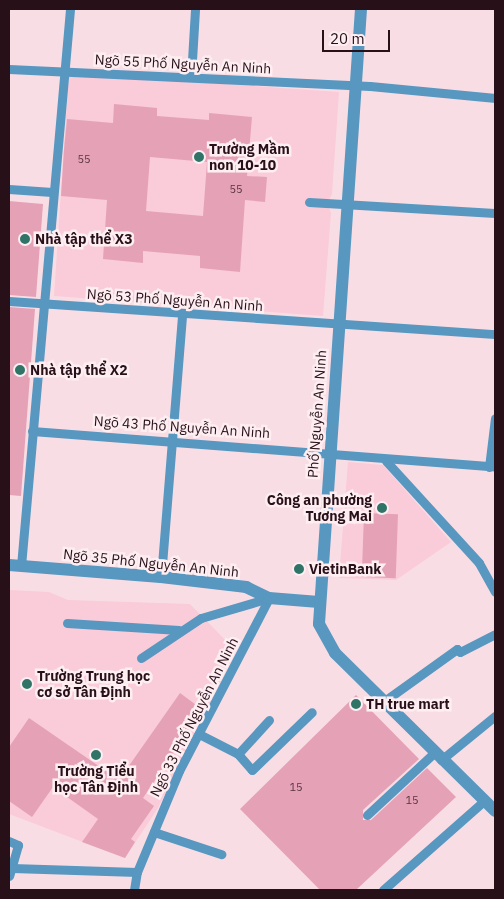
<!DOCTYPE html>
<meta charset="utf-8">
<style>
body{margin:0}
#map{position:relative;width:504px;height:899px;overflow:hidden;background:#f9dde5;font-family:"IBM Plex Sans",sans-serif}
div>[style]{position:absolute}
.built>*{inset:0;background:#facbd9}
.building>*{inset:0;background:#e5a2b7;transform-origin:0 0}
.service>*{height:9px;margin:-4.5px;padding:0 4.5px;transform-origin:4.5px;border-radius:4.5px;background:#5897bf}
.minor>*{height:12px;margin:-6px;padding:0 6px;transform-origin:6px;border-radius:6px;background:#5897bf}
.tertiary>*{height:12px;margin:-6px;padding:0 6px;transform-origin:6px;border-radius:6px;background:#5897bf}
.dots>*{width:14px;height:14px;translate:-50% -50%;box-sizing:border-box;border:2px solid #fdeef2;border-radius:50%}
span{translate:-50% -50%;white-space:nowrap;text-align:center;line-height:1.15;-webkit-text-stroke:5px #fdeef2;paint-order:stroke}
.number-label{font-size:11px;color:#573440}
.number-label span{-webkit-text-stroke-width:0}
.street-label{font-size:14px;color:#281018}
.poi-label{font-size:14px;color:#281018;font-weight:700}
.left{translate:0 -50%;text-align:left}
.right{translate:-100% -50%;text-align:right}
.frame{position:absolute;inset:0;border:10px solid #281018;pointer-events:none}
.scale{position:absolute;left:322px;top:30px;width:68px;height:22px;box-sizing:border-box;border:2px solid #281018;border-top:0;padding-left:6px;font-size:15px;line-height:18px;white-space:nowrap;color:#281018;-webkit-text-stroke:4px #fdeef2;paint-order:stroke}
</style>
<div id="map">
<div class="built">
<i style="clip-path:polygon(69px 73px,339px 92px,332px 194px,327px 204px,331px 213px,323px 316px,54px 296px)"></i>
<i style="clip-path:polygon(348px 462px,383px 465px,451px 542px,396px 580px,339px 578px)"></i>
<i style="clip-path:polygon(9px 590px,49px 592px,68px 600px,190px 604px,236px 651px,158px 808px,125px 858px,9px 814px)"></i>
</div>
<div class="building">
<i style="clip-path:polygon(evenodd,114px 104px,157px 108px,157px 116px,209px 120px,209px 113px,252px 117px,247px 176px,267px 177px,265px 202px,245px 200px,240px 272px,200px 268px,200px 256px,143px 251px,143px 263px,103px 259px,107px 200px,61px 196px,64px 149px,67px 119px,113px 123px,114px 104px,150px 157px,207px 162px,203px 216px,146px 211px,150px 157px)"></i>
<i style="clip-path:polygon(9px 201px,43px 204px,36px 297px,9px 295px)"></i>
<i style="clip-path:polygon(9px 307px,35px 309px,21px 496px,9px 495px)"></i>
<i style="left:364px;top:513px;width:34px;height:64px;rotate:2deg"></i>
<i style="clip-path:polygon(180px 693px,203px 710px,143px 798px,154px 806px,131px 839px,135px 842px,125px 858px,82px 842px,98px 819px,53px 787px,32px 817px,9px 801px,9px 747px,29px 718px,119px 780px)"></i>
<i style="clip-path:polygon(356px 695px,419px 759px,363px 810px,363px 820px,371px 820px,427px 768px,456px 797px,356px 890px,320px 890px,240px 809px)"></i>
</div>
<div class="service">
<i style="left:9px;top:69px;width:361px;rotate:2.7deg"></i>
<i style="left:370px;top:86px;width:126px;rotate:5.5deg"></i>
<i style="left:191px;top:77px;width:68px;rotate:-86.6deg"></i>
<i style="left:9px;top:189px;width:43px;rotate:4deg"></i>
<i style="left:309px;top:202px;width:186px;rotate:3.4deg"></i>
<i style="left:9px;top:301px;width:487px;rotate:3.9deg"></i>
<i style="left:32px;top:431px;width:464px;rotate:4.4deg"></i>
<i style="left:386px;top:461px;width:138px;rotate:47.6deg"></i>
<i style="left:479px;top:563px;width:33px;rotate:61deg"></i>
<i style="left:489px;top:467px;width:49px;rotate:-83deg"></i>
<i style="left:21px;top:566px;width:559px;rotate:-84.97deg"></i>
<i style="left:161px;top:577px;width:264px;rotate:-85.4deg"></i>
<i style="left:67px;top:623px;width:112px;rotate:3.6deg"></i>
<i style="left:141px;top:658px;width:72px;rotate:-33.7deg"></i>
<i style="left:201px;top:618px;width:71px;rotate:-16.4deg"></i>
<i style="left:383px;top:702px;width:91px;rotate:-35.6deg"></i>
<i style="left:457px;top:649px;width:4px;rotate:45deg"></i>
<i style="left:460px;top:652px;width:39px;rotate:-27deg"></i>
<i style="left:199px;top:734px;width:44px;rotate:27.1deg"></i>
<i style="left:238px;top:754px;width:21px;rotate:49deg"></i>
<i style="left:252px;top:770px;width:83px;rotate:-44deg"></i>
<i style="left:238px;top:754px;width:46px;rotate:-47.6deg"></i>
<i style="left:441px;top:760px;width:70px;rotate:-39.2deg"></i>
<i style="left:367px;top:815px;width:91px;rotate:-42.8deg"></i>
<i style="left:154px;top:832px;width:71px;rotate:18.2deg"></i>
<i style="left:9px;top:841px;width:10px;rotate:24deg"></i>
<i style="left:18px;top:845px;width:32px;rotate:106deg"></i>
<i style="left:12px;top:868px;width:125px;rotate:1.8deg"></i>
<i style="left:134px;top:890px;width:18px;rotate:-81deg"></i>
<i style="left:137px;top:872px;width:109px;rotate:-67.4deg"></i>
<i style="left:179px;top:771px;width:195px;rotate:-62.5deg"></i>
<i style="left:383px;top:890px;width:135px;rotate:-41.4deg"></i>
</div>
<div class="minor">
<i style="left:9px;top:565px;width:152px;rotate:4.5deg"></i>
<i style="left:161px;top:577px;width:86px;rotate:6.7deg"></i>
<i style="left:246px;top:587px;width:25px;rotate:26deg"></i>
<i style="left:269px;top:598px;width:50px;rotate:4.6deg"></i>
</div>
<div class="tertiary">
<i style="left:361px;top:9px;width:616px;rotate:93.91deg"></i>
<i style="left:319px;top:624px;width:33px;rotate:61deg"></i>
<i style="left:335px;top:653px;width:225px;rotate:44.6deg"></i>
</div>
<div class="dots">
<i style="left:199px;top:157px;background:#307467"></i>
<i style="left:25px;top:239px;background:#307467"></i>
<i style="left:20px;top:370px;background:#307467"></i>
<i style="left:382px;top:508px;background:#307467"></i>
<i style="left:299px;top:569px;background:#307467"></i>
<i style="left:27px;top:684px;background:#307467"></i>
<i style="left:356px;top:704px;background:#307467"></i>
<i style="left:96px;top:755px;background:#307467"></i>
</div>
<div class="number-label">
<span style="left:84px;top:159px">55</span>
<span style="left:236px;top:189px">55</span>
<span style="left:296px;top:787px">15</span>
<span style="left:412px;top:800px">15</span>
</div>
<div class="street-label">
<span style="left:183px;top:64px;rotate:3deg">Ngõ 55 Phố Nguyễn An Ninh</span>
<span style="left:175px;top:300px;rotate:4deg">Ngõ 53 Phố Nguyễn An Ninh</span>
<span style="left:317px;top:414px;rotate:-86deg">Phố Nguyễn An Ninh</span>
<span style="left:182px;top:427px;rotate:4deg">Ngõ 43 Phố Nguyễn An Ninh</span>
<span style="left:151px;top:563px;rotate:6deg">Ngõ 35 Phố Nguyễn An Ninh</span>
<span style="left:194px;top:717px;rotate:-63deg">Ngõ 33 Phố Nguyễn An Ninh</span>
</div>
<div class="poi-label">
<span class="left" style="left:209px;top:157px">Trường Mầm<br>non 10-10</span>
<span class="left" style="left:35px;top:239px">Nhà tập thể X3</span>
<span class="left" style="left:30px;top:370px">Nhà tập thể X2</span>
<span class="right" style="left:372px;top:508px">Công an phường<br>Tương Mai</span>
<span class="left" style="left:309px;top:569px">VietinBank</span>
<span class="left" style="left:37px;top:684px">Trường Trung học<br>cơ sở Tân Định</span>
<span class="left" style="left:366px;top:704px">TH true mart</span>
<span style="left:96px;top:779px">Trường Tiểu<br>học Tân Định</span>
</div>
<div class="frame"></div>
<div class="scale">20 m</div>
</div>
